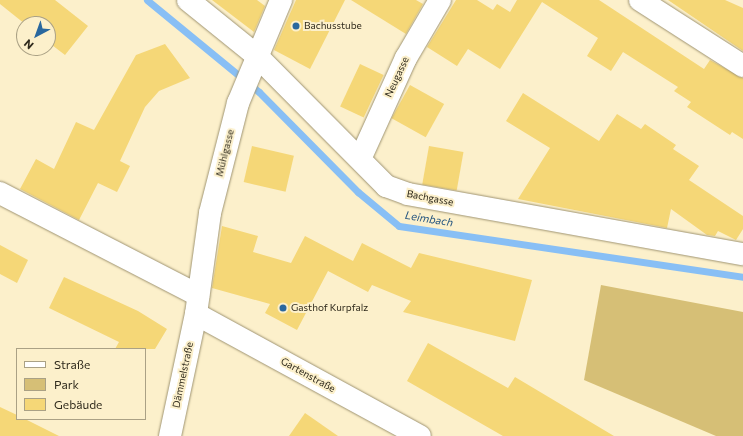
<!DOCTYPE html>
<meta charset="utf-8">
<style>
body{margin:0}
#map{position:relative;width:743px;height:436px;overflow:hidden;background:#fcf0cb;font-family:Commissioner,sans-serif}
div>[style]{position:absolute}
.green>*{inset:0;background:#d6bf76}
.stream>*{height:7px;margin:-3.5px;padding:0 3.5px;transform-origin:3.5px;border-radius:3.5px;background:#88bff5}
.building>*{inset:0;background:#f5d777;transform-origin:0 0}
.roads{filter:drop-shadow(0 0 1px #9f9472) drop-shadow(0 0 1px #9f9472)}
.minor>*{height:22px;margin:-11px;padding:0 11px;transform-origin:11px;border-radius:11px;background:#fff}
.dots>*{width:11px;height:11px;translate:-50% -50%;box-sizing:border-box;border:2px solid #fcf0cb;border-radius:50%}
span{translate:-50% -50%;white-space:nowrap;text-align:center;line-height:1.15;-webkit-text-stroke:4px #fcf0cb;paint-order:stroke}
.poi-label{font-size:10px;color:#302b1d}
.left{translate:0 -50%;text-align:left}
.street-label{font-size:10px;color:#302b1d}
.water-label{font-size:11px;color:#22537f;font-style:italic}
.legend{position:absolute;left:16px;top:348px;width:130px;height:72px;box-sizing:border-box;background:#fcf0cb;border:1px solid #aaa185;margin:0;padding:5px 7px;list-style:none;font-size:12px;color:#302b1d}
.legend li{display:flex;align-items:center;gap:8px;height:20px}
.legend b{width:20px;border:1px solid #aaa185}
.north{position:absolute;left:16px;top:16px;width:40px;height:40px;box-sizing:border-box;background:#fcf0cb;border:1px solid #aaa185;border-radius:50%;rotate:221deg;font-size:11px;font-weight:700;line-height:16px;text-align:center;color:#302b1d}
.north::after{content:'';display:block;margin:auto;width:14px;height:18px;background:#2a689e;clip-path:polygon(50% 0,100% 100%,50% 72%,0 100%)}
</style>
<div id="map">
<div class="green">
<i style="clip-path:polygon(601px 285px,743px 312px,743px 436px,716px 436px,584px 380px)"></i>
</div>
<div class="stream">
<i style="left:147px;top:0;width:145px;rotate:39.4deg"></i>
<i style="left:259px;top:92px;width:141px;rotate:45.3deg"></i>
<i style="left:358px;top:192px;width:53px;rotate:39.7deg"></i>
<i style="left:399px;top:226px;width:348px;rotate:8.4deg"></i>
</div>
<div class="building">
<i style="clip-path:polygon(0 0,55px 0,88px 26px,65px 55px,48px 42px,48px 24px,25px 24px,0 4px)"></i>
<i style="clip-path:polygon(212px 0,257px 0,265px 6px,254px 32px)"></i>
<i style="clip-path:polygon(296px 0,345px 0,310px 69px,274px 50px)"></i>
<i style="clip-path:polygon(351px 0,416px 0,423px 4px,406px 34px)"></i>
<i style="clip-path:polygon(456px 0,477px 0,493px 10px,497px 4px,510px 12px,517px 0,599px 0,704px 69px,710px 60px,743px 78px,743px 139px,732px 132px,730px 135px,687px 107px,691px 102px,674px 91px,678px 87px,623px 52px,611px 71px,587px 56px,598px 38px,542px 2px,500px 69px,468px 49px,457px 66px,427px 47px)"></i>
<i style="clip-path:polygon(668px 0,725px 0,743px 8px,743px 51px)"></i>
<i style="clip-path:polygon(165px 44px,190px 78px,159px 91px,145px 107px,120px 161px,130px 166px,117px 192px,98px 183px,79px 220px,20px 189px,36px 159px,54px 169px,76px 122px,94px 130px,136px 55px)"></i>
<i style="left:360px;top:64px;width:26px;height:47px;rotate:25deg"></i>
<i style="left:410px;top:85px;width:39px;height:38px;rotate:29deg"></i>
<i style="clip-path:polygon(523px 93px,599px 141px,617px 114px,641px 129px,645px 124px,676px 145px,673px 149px,699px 166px,689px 180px,743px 216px,743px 229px,736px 240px,718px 231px,715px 236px,707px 235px,671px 209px,667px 228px,518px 199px,550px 148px,506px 121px)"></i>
<i style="left:252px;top:146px;width:43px;height:37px;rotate:13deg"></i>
<i style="left:429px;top:146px;width:35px;height:39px;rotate:10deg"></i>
<i style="clip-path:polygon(222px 226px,258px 236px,253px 252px,291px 263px,305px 236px,353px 261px,362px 243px,411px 268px,419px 253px,532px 280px,515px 341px,403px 312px,411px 301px,372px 285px,368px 292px,328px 271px,297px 330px,265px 313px,270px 304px,212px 288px)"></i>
<i style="clip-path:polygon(0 245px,28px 260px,17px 283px,0 274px)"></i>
<i style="clip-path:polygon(64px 277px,138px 311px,167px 329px,155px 349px,115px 349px,119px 342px,49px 308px)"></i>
<i style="clip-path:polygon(428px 343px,508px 388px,515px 377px,614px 436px,503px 436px,407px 381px)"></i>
<i style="clip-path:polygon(0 407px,17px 415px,17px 419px,25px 419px,59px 436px,0 436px)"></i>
<i style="clip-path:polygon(305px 413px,338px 436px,289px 436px)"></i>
</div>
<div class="roads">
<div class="minor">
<i style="left:188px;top:0;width:87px;rotate:39deg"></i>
<i style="left:256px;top:55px;width:185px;rotate:45.2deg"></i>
<i style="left:386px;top:186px;width:23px;rotate:20deg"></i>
<i style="left:408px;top:194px;width:340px;rotate:10.2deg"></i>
<i style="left:640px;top:0;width:122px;rotate:32.7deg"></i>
<i style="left:361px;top:157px;width:109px;rotate:-65.6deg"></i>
<i style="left:406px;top:58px;width:67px;rotate:-59.6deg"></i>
<i style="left:0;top:193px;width:223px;rotate:27.3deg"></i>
<i style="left:196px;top:314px;width:255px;rotate:28.6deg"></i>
<i style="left:170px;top:436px;width:125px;rotate:-78deg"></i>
<i style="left:196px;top:314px;width:102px;rotate:-82.1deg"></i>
<i style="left:210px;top:213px;width:114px;rotate:-75.7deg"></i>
<i style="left:238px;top:103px;width:112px;rotate:-67.3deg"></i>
</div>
</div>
<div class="dots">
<i style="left:296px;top:26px;background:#2a689e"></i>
<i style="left:283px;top:308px;background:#2a689e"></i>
</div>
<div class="poi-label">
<span class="left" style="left:304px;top:26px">Bachusstube</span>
<span class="left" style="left:291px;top:308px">Gasthof Kurpfalz</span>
</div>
<div class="street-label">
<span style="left:397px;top:77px;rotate:-65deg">Neugasse</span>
<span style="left:225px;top:153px;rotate:-76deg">Mühlgasse</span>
<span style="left:430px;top:198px;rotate:11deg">Bachgasse</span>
<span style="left:183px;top:375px;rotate:-78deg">Dämmelstraße</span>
<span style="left:308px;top:375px;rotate:29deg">Gartenstraße</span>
</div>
<div class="water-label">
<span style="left:429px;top:219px;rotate:9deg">Leimbach</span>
</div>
<ul class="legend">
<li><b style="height:5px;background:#fff"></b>Straße</li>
<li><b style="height:11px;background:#d6bf76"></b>Park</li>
<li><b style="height:11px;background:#f5d777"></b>Gebäude</li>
</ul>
<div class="north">N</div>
</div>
